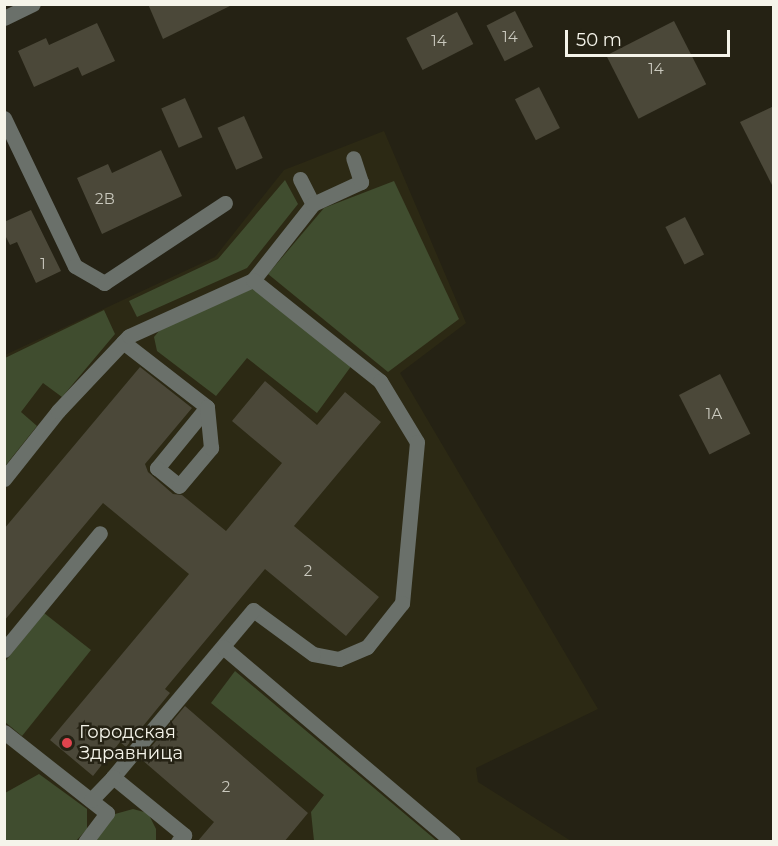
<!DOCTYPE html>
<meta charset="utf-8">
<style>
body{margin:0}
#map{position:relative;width:778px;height:846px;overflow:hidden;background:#252214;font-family:Montserrat,sans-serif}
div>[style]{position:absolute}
.built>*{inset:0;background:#2c2914}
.green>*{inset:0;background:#404d2f}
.building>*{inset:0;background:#4b4839;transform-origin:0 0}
.minor>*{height:15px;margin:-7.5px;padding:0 7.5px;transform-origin:7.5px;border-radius:7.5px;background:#6a706a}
.dots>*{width:16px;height:16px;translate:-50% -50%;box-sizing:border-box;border:3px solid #252214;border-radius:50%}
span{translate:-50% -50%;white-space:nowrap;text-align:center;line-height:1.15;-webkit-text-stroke:5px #252214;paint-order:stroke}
.number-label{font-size:15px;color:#cac9be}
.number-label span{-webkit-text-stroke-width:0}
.poi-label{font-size:18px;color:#f5f4ea}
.left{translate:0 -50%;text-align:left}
.frame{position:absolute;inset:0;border:6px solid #f5f4ea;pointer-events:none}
.scale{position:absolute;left:565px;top:30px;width:165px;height:27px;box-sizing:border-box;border:3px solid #f5f4ea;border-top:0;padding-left:8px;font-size:18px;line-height:21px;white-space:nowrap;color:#f5f4ea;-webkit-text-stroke:4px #252214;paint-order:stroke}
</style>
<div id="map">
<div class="built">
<i style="clip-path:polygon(384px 131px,466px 323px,400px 373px,598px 709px,476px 768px,478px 782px,571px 841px,5px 842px,5px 355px,215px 257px,284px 170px)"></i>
</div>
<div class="green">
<i style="clip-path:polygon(285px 180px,298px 204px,247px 268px,137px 317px,129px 301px,218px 259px)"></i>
<i style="clip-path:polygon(394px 181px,459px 319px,388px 372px,268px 274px,324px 208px)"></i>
<i style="clip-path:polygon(252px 287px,352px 365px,317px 413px,247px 358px,216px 396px,157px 351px,154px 337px,163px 326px)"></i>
<i style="clip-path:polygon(104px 310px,115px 334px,62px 397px,43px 383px,21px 412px,37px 426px,5px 466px,5px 358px)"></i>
<i style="clip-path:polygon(44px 613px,91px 650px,22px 736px,5px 722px,4px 663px)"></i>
<i style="clip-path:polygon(235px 671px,437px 841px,314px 841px,311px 812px,324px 795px,211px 703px)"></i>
<i style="clip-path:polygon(39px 774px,87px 809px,87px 829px,76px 841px,5px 842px,5px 793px)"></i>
<i style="clip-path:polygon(133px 809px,148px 813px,156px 829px,156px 841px,94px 842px,115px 814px)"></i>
</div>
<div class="building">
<i style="clip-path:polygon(148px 4px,234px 4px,163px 39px)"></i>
<i style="left:515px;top:11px;width:40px;height:32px;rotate:63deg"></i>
<i style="left:457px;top:12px;width:36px;height:57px;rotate:63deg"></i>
<i style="left:674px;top:21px;width:71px;height:76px;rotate:63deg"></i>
<i style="clip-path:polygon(97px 23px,115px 61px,82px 76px,78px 67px,34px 87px,18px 51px,46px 38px,49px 45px)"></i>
<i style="left:539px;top:87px;width:46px;height:27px;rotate:63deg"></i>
<i style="left:185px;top:98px;width:43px;height:26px;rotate:66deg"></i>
<i style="clip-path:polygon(774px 106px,774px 189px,740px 122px)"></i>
<i style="left:244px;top:116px;width:46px;height:29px;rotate:66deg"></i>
<i style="clip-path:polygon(161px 150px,182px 196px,102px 234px,77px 178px,108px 164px,112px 173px)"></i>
<i style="clip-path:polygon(31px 210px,61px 271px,36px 283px,17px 242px,10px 245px,4px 233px,4px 222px)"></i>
<i style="left:685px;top:217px;width:42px;height:22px;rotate:63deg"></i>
<i style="clip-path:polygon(140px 367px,192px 408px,145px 464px,148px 472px,173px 494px,182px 495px,226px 531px,282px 463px,232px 421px,265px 381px,317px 425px,345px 392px,381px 422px,294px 526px,379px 597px,346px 636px,265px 569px,165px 689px,170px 693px,126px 747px,120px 742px,93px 776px,50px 740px,189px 574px,103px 503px,4px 621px,4px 529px)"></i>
<i style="left:720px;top:374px;width:67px;height:46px;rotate:63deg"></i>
<i style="clip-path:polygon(185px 706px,308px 813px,284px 842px,197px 842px,214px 822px,141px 759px)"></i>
</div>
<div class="minor">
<i style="left:4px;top:18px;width:32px;rotate:-26deg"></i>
<i style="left:4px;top:118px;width:164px;rotate:64.4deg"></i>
<i style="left:75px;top:266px;width:34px;rotate:30deg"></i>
<i style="left:104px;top:283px;width:145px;rotate:-33.5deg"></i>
<i style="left:300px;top:179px;width:28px;rotate:63deg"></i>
<i style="left:253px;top:280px;width:97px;rotate:-51.7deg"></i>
<i style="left:313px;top:204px;width:53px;rotate:-24.6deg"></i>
<i style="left:361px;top:182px;width:25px;rotate:-108deg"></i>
<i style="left:123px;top:342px;width:106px;rotate:37.7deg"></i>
<i style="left:207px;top:407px;width:79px;rotate:129.3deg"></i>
<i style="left:157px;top:468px;width:28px;rotate:39deg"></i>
<i style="left:179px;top:486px;width:50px;rotate:-49.9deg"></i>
<i style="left:211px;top:448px;width:41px;rotate:-95.6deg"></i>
<i style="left:4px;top:479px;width:87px;rotate:-51.5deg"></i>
<i style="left:58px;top:411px;width:103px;rotate:-46.6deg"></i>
<i style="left:129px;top:336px;width:136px;rotate:-24.3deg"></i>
<i style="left:253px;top:280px;width:162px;rotate:38.5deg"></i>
<i style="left:380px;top:381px;width:71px;rotate:58.8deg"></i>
<i style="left:417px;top:442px;width:162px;rotate:95.3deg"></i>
<i style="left:402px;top:603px;width:56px;rotate:128.5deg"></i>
<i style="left:367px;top:647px;width:30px;rotate:157deg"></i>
<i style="left:339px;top:659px;width:26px;rotate:-169deg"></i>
<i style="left:313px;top:654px;width:74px;rotate:-143.7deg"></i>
<i style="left:253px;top:610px;width:218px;rotate:130deg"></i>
<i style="left:113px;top:777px;width:92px;rotate:39.2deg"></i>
<i style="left:184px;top:835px;width:9px;rotate:131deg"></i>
<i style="left:223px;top:647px;width:302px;rotate:40.3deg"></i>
<i style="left:4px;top:650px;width:151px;rotate:-50.6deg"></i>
<i style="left:4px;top:732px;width:131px;rotate:38.2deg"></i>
<i style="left:107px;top:813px;width:36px;rotate:127deg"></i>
<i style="left:91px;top:800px;width:32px;rotate:-46deg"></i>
</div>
<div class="dots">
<i style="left:67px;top:743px;background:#e0444e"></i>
</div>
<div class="number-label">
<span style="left:510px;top:37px">14</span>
<span style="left:439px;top:41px">14</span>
<span style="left:656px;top:69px">14</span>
<span style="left:105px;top:199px">2В</span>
<span style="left:43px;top:264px">1</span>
<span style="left:714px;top:414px">1А</span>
<span style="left:308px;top:571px">2</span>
<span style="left:226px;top:787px">2</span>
</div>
<div class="poi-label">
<span class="left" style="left:79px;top:743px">Городская<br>Здравница</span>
</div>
<div class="frame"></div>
<div class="scale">50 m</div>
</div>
